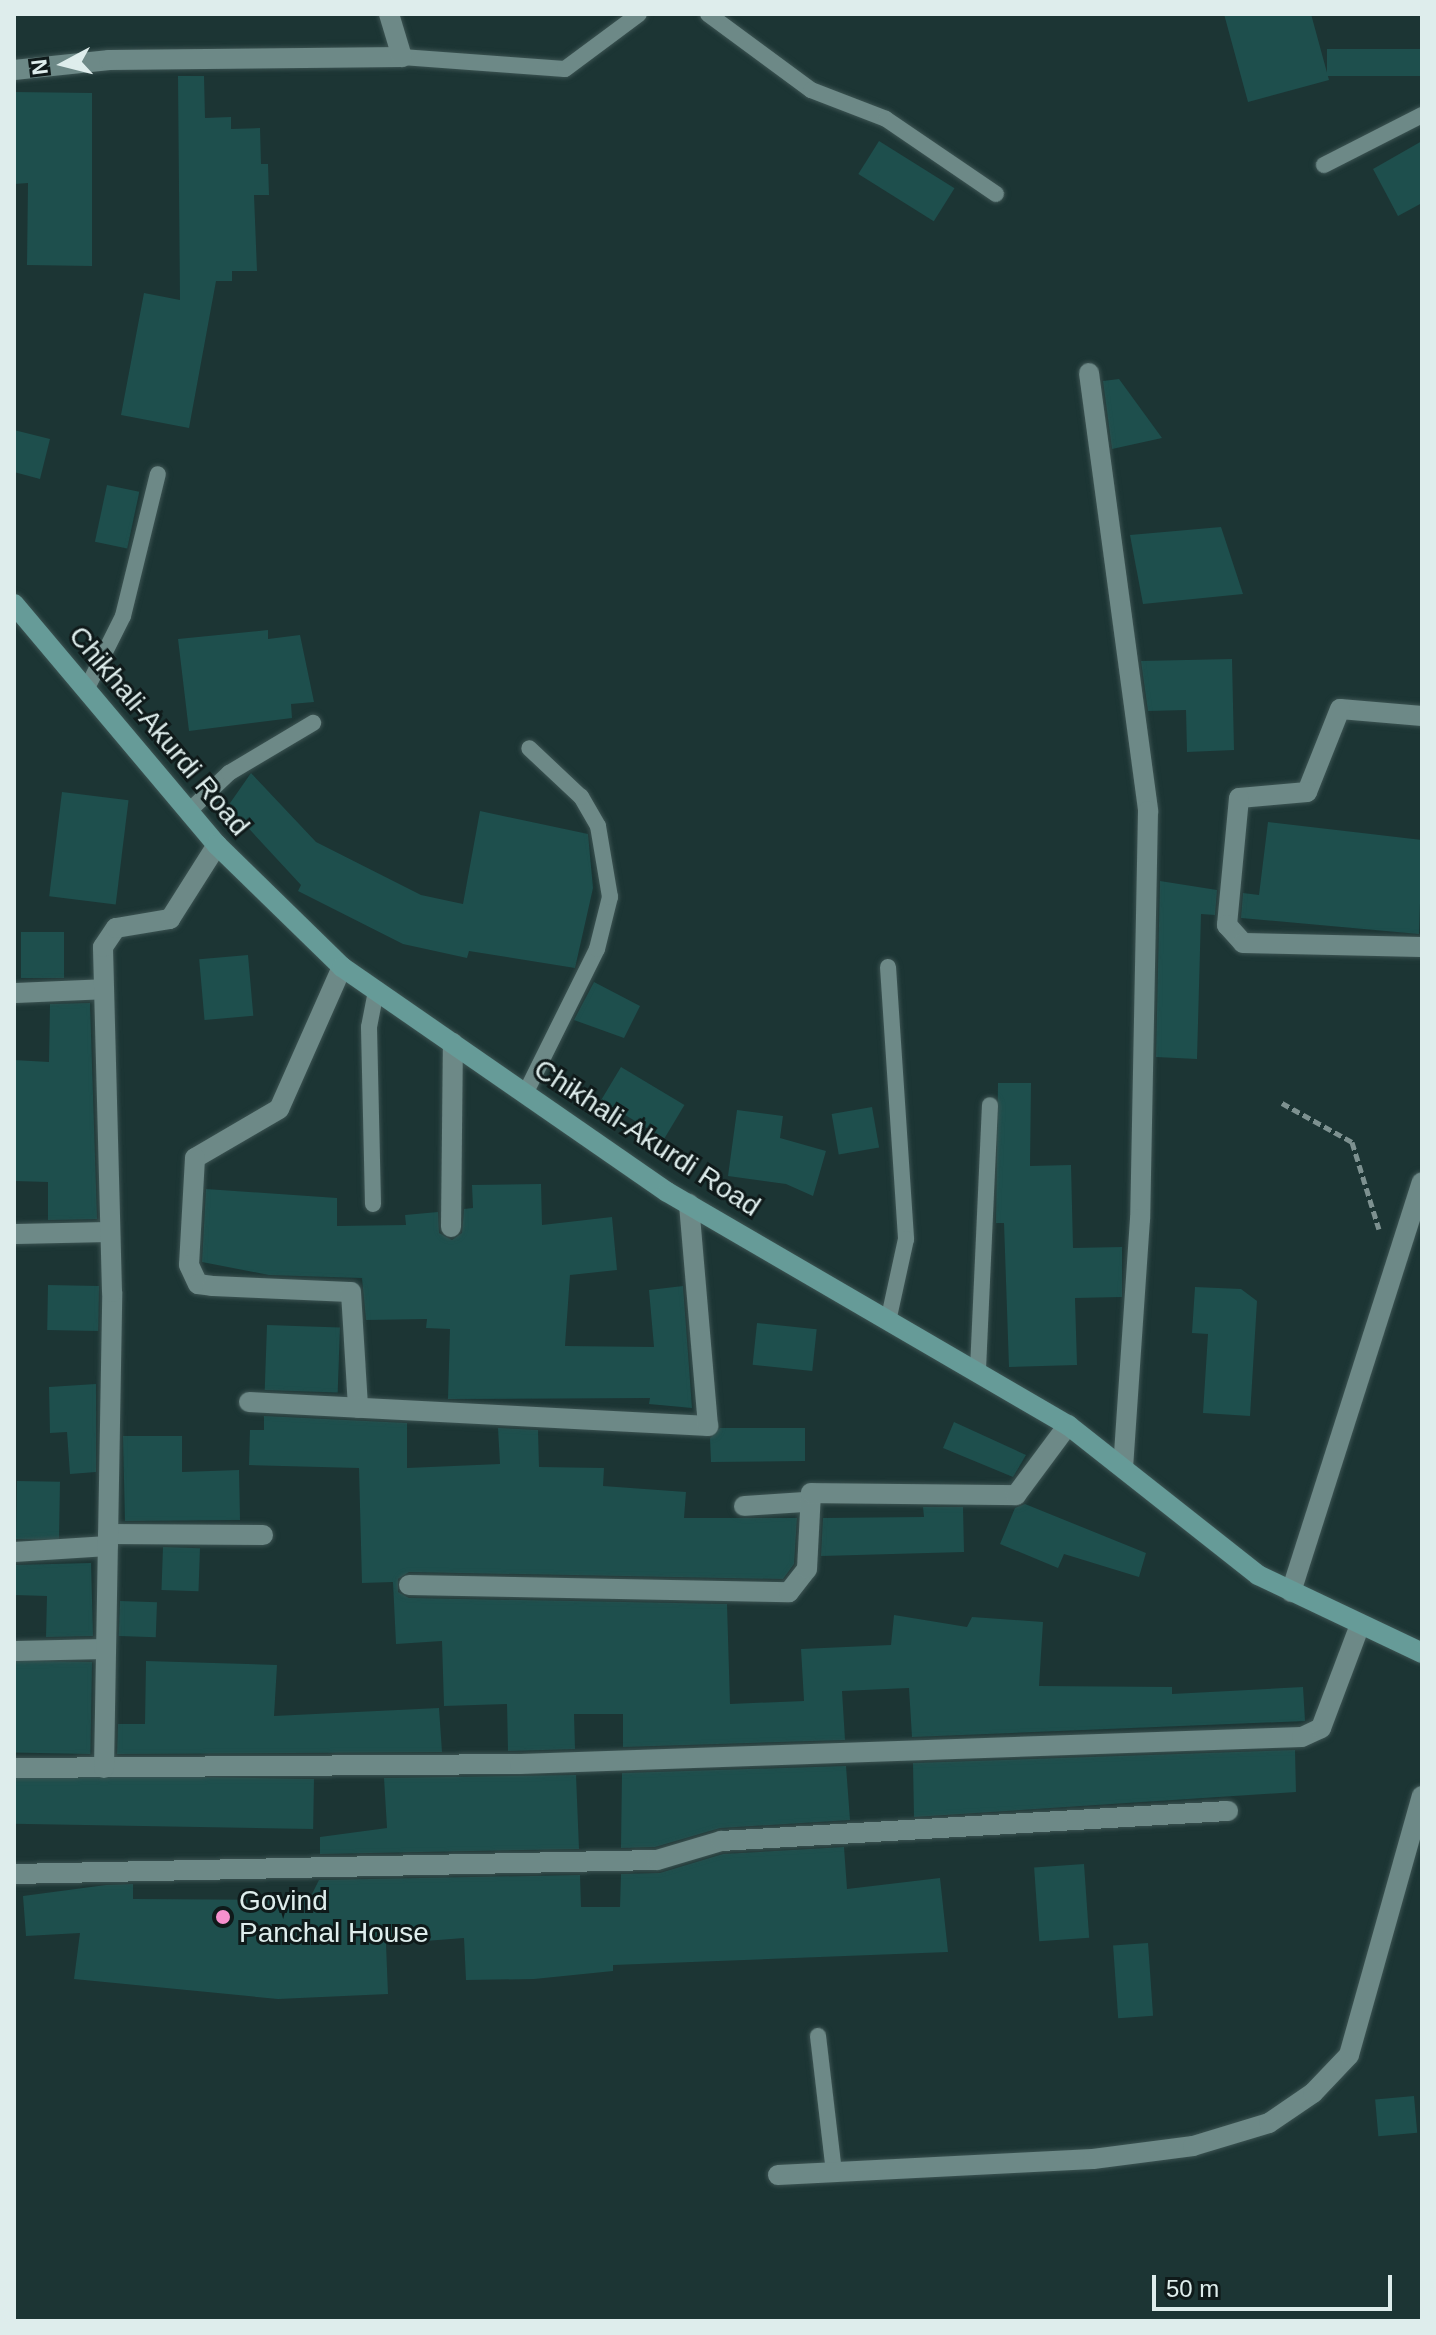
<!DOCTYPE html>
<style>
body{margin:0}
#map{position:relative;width:1436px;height:2335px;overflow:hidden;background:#1c3534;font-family:Helvetica,sans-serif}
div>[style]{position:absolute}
.building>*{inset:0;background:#1e4f4d;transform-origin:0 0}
.path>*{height:5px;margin-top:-2.5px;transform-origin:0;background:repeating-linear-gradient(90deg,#7d9190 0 8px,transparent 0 12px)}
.roads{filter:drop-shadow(0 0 2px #3c5352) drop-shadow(0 0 2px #3c5352)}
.lane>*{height:16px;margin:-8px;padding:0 8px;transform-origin:8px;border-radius:8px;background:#6d8987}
.street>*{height:20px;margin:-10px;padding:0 10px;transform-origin:10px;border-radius:10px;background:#6d8987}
.secondary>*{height:20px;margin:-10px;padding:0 10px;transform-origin:10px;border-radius:10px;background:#669b98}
.dots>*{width:22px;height:22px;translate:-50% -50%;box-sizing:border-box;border:4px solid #0f1a1a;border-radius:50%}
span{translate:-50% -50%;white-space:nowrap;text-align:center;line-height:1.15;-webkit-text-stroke:6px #0f1a1a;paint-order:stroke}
.street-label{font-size:28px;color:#deedec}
.poi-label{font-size:28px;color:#deedec}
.left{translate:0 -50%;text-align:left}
.frame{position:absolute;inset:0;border:16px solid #deedec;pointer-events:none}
.north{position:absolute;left:24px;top:24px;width:80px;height:80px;-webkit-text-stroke:6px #0f1a1a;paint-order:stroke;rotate:263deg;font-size:22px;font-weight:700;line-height:32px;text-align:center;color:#deedec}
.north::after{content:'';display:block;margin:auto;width:28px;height:36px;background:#deedec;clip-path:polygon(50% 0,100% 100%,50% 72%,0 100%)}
.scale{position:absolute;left:1152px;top:2275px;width:240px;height:36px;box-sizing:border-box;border:4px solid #deedec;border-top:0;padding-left:10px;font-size:24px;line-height:28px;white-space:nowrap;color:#deedec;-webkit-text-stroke:6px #0f1a1a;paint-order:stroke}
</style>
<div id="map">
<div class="building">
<i style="clip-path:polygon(1224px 14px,1311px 14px,1329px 80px,1248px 102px)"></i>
<i style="left:1422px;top:49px;width:27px;height:95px;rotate:90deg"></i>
<i style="clip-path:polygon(178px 76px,204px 76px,205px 118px,231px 117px,231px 129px,260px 128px,261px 164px,268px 164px,269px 195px,254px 195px,257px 271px,232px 271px,232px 281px,216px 281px,189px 428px,121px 415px,144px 293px,180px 300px)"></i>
<i style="clip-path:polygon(14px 92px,92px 93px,92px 266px,27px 265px,28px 183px,14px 184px)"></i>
<i style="left:879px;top:141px;width:89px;height:39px;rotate:32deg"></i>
<i style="clip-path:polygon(1422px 141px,1422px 203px,1398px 216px,1373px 169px)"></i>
<i style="clip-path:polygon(1119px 379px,1162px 438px,1112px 449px,1103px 381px)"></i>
<i style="clip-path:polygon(14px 430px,50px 439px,40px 479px,14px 472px)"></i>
<i style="left:107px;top:485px;width:33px;height:58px;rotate:12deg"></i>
<i style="clip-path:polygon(1221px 527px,1243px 594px,1143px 604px,1130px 535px)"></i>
<i style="clip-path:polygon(268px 630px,268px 639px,300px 635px,314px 702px,291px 704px,292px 718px,189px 731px,178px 639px)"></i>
<i style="clip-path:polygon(1232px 659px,1234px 750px,1187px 752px,1186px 710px,1148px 711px,1141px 661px)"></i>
<i style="clip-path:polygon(251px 773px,316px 842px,421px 895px,463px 904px,480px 811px,588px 834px,593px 888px,575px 968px,469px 951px,467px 958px,403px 944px,298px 891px,301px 885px,228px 806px)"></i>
<i style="left:62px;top:792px;width:67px;height:105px;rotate:7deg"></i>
<i style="clip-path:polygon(1268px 822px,1422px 840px,1419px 934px,1241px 918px,1243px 893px,1259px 895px)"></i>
<i style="clip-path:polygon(1160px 881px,1217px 890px,1215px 915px,1201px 914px,1197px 1059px,1156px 1057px)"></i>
<i style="left:64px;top:932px;width:46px;height:43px;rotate:90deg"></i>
<i style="left:248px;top:955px;width:61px;height:49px;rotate:85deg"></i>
<i style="clip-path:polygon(594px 982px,640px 1006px,624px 1038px,574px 1020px)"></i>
<i style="clip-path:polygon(90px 1003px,97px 1219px,48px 1220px,48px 1182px,14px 1181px,14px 1060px,49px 1062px,50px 1004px)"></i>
<i style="left:621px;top:1067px;width:74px;height:39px;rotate:31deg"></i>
<i style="clip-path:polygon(998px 1083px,1031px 1083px,1030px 1166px,1071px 1165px,1073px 1248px,1122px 1247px,1122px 1297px,1075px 1298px,1077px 1365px,1009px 1367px,1004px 1223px,996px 1223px)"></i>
<i style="left:872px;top:1107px;width:41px;height:41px;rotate:80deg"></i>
<i style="clip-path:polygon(737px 1110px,783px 1116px,780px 1138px,826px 1151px,813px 1196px,786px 1184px,728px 1176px)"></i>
<i style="clip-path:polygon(541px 1184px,542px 1225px,612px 1217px,617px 1270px,570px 1275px,565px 1346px,654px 1347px,649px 1290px,683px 1286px,692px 1408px,649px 1404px,650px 1398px,448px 1399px,450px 1329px,426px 1328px,427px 1319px,366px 1320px,362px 1278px,269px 1275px,202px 1262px,206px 1189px,337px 1198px,337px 1226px,406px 1225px,405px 1215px,438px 1212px,439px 1233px,452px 1240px,462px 1233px,464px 1209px,473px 1208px,472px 1185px)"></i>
<i style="left:99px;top:1286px;width:45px;height:51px;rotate:91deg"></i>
<i style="clip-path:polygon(1195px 1287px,1241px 1289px,1257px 1301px,1250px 1416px,1203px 1413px,1208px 1334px,1192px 1333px)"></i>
<i style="left:757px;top:1323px;width:60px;height:42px;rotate:6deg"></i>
<i style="left:267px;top:1325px;width:73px;height:65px;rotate:2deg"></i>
<i style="clip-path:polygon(96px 1384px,96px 1472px,70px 1474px,67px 1432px,50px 1433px,49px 1387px)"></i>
<i style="clip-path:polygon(264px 1416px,407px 1423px,407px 1468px,500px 1464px,498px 1428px,538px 1430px,539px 1467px,604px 1468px,603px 1486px,686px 1492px,684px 1518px,797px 1518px,794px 1564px,783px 1579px,409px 1572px,398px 1579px,398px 1592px,409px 1598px,727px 1604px,730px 1704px,804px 1701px,801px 1649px,891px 1645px,894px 1615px,967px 1627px,972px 1617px,1043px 1622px,1039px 1686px,1172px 1687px,1172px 1694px,1303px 1687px,1305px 1721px,912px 1737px,909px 1688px,842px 1691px,845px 1740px,623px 1747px,623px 1714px,574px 1714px,575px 1749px,508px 1751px,507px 1704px,444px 1706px,442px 1641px,396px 1644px,393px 1582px,362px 1583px,359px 1468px,249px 1465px,250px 1430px,264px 1430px)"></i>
<i style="clip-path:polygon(954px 1422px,1026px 1455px,1013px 1477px,943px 1448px)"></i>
<i style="clip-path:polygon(720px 1428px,805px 1428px,805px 1461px,711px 1462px,710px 1438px)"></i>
<i style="clip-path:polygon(123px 1436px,182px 1436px,182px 1472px,239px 1470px,240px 1520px,125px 1521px)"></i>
<i style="left:17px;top:1481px;width:43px;height:58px;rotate:1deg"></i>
<i style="clip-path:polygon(1025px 1504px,1146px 1553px,1139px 1577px,1064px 1554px,1058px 1568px,1000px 1544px,1015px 1508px)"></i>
<i style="clip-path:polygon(923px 1507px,963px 1507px,964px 1552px,821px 1556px,823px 1518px,924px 1517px)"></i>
<i style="left:163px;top:1547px;width:37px;height:43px;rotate:2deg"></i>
<i style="clip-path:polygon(91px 1563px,93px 1636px,46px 1637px,47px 1596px,14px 1595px,14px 1565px)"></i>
<i style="left:120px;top:1601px;width:37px;height:35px;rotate:2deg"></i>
<i style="clip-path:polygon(146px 1661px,277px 1665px,274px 1716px,439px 1708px,442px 1752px,117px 1754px,118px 1724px,145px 1724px)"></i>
<i style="left:92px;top:1662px;width:92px;height:78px;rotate:91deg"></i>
<i style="clip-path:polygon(1295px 1750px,1296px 1792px,914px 1817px,913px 1763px)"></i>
<i style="clip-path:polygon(846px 1766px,850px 1820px,720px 1828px,655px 1847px,621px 1848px,622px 1773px)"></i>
<i style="clip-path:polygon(576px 1775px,579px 1849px,320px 1854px,320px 1837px,387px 1828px,384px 1778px)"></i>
<i style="left:314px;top:1779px;width:50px;height:300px;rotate:91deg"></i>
<i style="clip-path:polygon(844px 1847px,847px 1889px,940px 1878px,948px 1952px,613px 1965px,613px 1971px,534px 1979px,466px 1980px,464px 1938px,386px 1944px,388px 1994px,278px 1999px,74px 1979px,80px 1933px,26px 1936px,23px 1896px,106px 1885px,133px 1884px,133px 1899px,309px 1900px,319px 1880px,580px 1875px,581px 1907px,620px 1907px,621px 1874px,660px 1873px,723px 1854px)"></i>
<i style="left:1084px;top:1864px;width:74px;height:50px;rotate:86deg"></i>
<i style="left:1148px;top:1943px;width:73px;height:35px;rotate:86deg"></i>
<i style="left:1414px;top:2096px;width:37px;height:39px;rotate:85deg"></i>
</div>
<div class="path">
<i style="left:1282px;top:1103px;width:80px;rotate:29.1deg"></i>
<i style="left:1352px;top:1142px;width:91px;rotate:72.8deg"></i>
</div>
<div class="roads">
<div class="lane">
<i style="left:708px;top:14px;width:128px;rotate:36.4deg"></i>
<i style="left:811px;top:90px;width:80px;rotate:21.1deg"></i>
<i style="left:886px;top:119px;width:133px;rotate:34.3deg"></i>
<i style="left:402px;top:57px;width:163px;rotate:4.2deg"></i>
<i style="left:565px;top:69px;width:92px;rotate:-36.6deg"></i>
<i style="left:1324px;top:165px;width:110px;rotate:-27deg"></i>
<i style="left:86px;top:690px;width:83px;rotate:-63.4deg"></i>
<i style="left:123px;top:616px;width:146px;rotate:-76.2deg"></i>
<i style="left:188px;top:812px;width:57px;rotate:-43.6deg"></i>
<i style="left:229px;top:773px;width:98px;rotate:-30.8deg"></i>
<i style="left:888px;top:967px;width:273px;rotate:86.2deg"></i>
<i style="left:906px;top:1239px;width:80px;rotate:102.3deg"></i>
<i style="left:526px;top:1092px;width:160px;rotate:-63.6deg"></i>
<i style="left:597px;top:949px;width:54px;rotate:-76deg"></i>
<i style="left:610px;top:897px;width:72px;rotate:-99.6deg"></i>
<i style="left:598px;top:826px;width:34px;rotate:-120deg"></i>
<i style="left:581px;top:797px;width:71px;rotate:-136.7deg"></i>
<i style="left:373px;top:1204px;width:177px;rotate:-91.3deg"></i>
<i style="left:369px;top:1027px;width:38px;rotate:-79deg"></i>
<i style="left:978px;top:1369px;width:264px;rotate:-87.4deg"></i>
<i style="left:818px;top:2036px;width:137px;rotate:83.3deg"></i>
</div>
<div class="street">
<i style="left:14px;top:70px;width:96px;rotate:-6deg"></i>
<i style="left:109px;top:60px;width:293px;rotate:-0.6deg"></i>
<i style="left:402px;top:57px;width:45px;rotate:-106.8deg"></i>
<i style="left:1089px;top:373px;width:442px;rotate:82.3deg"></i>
<i style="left:1148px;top:811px;width:408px;rotate:91.1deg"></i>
<i style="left:1140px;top:1219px;width:248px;rotate:93.9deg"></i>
<i style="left:1422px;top:716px;width:82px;rotate:-175.1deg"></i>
<i style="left:1340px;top:709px;width:89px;rotate:111.7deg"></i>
<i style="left:1307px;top:792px;width:68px;rotate:175deg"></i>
<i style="left:1239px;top:798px;width:128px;rotate:95.4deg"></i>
<i style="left:1227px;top:925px;width:24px;rotate:48deg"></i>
<i style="left:1243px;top:943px;width:179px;rotate:1.3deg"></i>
<i style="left:342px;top:967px;width:155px;rotate:113.9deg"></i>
<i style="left:279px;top:1109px;width:97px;rotate:149.7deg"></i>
<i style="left:195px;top:1158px;width:107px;rotate:93.2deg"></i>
<i style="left:189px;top:1265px;width:21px;rotate:65deg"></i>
<i style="left:198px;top:1284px;width:14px;rotate:8deg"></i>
<i style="left:212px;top:1286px;width:139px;rotate:2.5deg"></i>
<i style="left:351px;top:1292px;width:116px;rotate:86.5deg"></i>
<i style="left:14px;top:993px;width:90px;rotate:-2.5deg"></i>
<i style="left:451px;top:1227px;width:184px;rotate:-89.4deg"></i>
<i style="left:14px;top:1234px;width:96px;rotate:-1.2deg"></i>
<i style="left:249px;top:1402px;width:460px;rotate:3deg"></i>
<i style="left:708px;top:1426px;width:223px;rotate:-94.9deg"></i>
<i style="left:744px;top:1506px;width:62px;rotate:-3.7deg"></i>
<i style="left:108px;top:1534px;width:155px;rotate:0.4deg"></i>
<i style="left:14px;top:1552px;width:94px;rotate:-3.7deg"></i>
<i style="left:409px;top:1585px;width:380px;rotate:1.1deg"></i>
<i style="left:789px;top:1592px;width:29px;rotate:-52deg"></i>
<i style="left:807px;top:1569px;width:76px;rotate:-87deg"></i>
<i style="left:811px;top:1493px;width:205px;rotate:0.6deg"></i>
<i style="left:1016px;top:1495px;width:87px;rotate:-53.4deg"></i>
<i style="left:1291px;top:1592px;width:430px;rotate:-72.3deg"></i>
<i style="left:14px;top:1651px;width:92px;rotate:-1.2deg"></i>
<i style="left:14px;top:1768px;width:506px;rotate:-0.45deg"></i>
<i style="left:520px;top:1764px;width:782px;rotate:-1.98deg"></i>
<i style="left:1302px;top:1737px;width:21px;rotate:-25deg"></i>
<i style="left:1321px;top:1728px;width:110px;rotate:-69.3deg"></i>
<i style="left:104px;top:1768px;width:476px;rotate:-89deg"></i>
<i style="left:112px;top:1292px;width:345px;rotate:-91.5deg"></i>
<i style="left:103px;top:947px;width:23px;rotate:-56deg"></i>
<i style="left:116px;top:928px;width:55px;rotate:-9.5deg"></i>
<i style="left:170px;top:919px;width:88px;rotate:-57.6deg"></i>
<i style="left:14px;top:1874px;width:643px;rotate:-1.25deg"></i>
<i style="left:657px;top:1860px;width:67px;rotate:-16.5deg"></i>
<i style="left:721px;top:1841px;width:508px;rotate:-3.39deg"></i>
<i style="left:778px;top:2175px;width:315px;rotate:-2.9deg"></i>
<i style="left:1093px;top:2159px;width:101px;rotate:-7.4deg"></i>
<i style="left:1193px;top:2146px;width:79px;rotate:-16.8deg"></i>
<i style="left:1269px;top:2123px;width:53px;rotate:-34.3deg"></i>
<i style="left:1313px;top:2093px;width:52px;rotate:-46.5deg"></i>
<i style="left:1349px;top:2055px;width:269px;rotate:-74.3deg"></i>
</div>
<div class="secondary">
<i style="left:14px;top:604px;width:315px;rotate:49.9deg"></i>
<i style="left:217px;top:845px;width:175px;rotate:44.3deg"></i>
<i style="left:342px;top:967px;width:395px;rotate:34.7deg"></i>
<i style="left:667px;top:1192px;width:464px;rotate:30.2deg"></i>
<i style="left:1068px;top:1425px;width:242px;rotate:38.3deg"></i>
<i style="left:1258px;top:1575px;width:182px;rotate:25.4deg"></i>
</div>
</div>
<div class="dots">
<i style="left:223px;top:1917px;background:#f790ce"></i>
</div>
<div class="street-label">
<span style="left:159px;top:731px;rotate:50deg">Chikhali-Akurdi Road</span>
<span style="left:647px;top:1138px;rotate:33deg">Chikhali-Akurdi Road</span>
</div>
<div class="poi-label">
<span class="left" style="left:239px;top:1917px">Govind<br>Panchal House</span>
</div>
<div class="frame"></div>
<div class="north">N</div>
<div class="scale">50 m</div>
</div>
